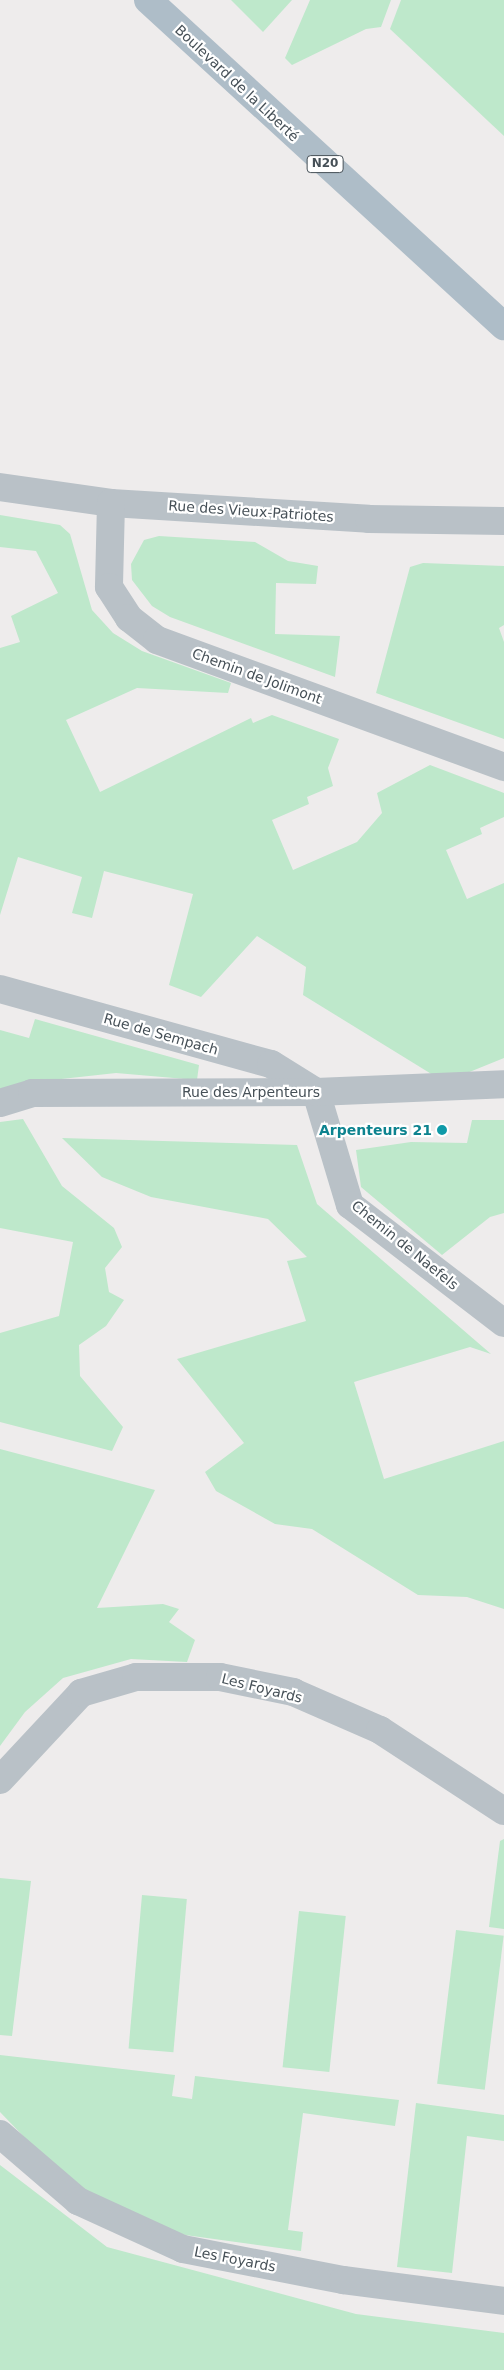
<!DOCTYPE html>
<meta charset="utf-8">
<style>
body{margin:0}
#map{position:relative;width:504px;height:2370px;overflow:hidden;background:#eeecec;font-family:"DejaVu Sans",sans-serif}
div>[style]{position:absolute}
.green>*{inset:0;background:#bee8cb;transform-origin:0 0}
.minor>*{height:28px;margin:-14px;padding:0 14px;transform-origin:14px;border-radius:14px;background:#b9c1c7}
.primary>*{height:28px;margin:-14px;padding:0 14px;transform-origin:14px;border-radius:14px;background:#aebdc8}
.dots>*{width:14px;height:14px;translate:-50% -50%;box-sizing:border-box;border:2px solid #fff;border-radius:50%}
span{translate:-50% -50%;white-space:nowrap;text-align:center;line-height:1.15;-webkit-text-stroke:4.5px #fff;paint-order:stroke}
.shield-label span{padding:1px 4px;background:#fff;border:1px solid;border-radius:4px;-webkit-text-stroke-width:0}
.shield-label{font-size:12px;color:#465057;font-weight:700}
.street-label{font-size:14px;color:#465057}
.culture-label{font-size:14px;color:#0d838f;font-weight:700}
.right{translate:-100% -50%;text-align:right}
</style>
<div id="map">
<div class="green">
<i style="clip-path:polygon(231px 0,292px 0,263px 32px)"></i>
<i style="clip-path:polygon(310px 0,391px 0,381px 27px,366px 29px,292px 65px,285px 58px)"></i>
<i style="clip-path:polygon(401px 0,504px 0,504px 136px,390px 29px)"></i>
<i style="clip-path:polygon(0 515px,60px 525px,70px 534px,92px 610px,113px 633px,142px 651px,231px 683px,228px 693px,137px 688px,66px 720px,100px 792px,251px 718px,253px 723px,272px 715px,339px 739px,328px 768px,333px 786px,307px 797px,309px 804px,272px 820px,293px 870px,357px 842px,382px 813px,377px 793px,430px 765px,504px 793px,504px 817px,480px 828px,482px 834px,446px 850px,467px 899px,504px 883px,504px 1058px,467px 1073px,433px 1075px,303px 995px,306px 967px,257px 936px,201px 997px,169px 985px,193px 894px,104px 871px,92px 918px,72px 913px,82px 877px,18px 857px,0 915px,0 648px,20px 642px,11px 616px,58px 593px,36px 551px,0 547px)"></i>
<i style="clip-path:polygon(159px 536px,255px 542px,288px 561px,318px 566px,316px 584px,276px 583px,275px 634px,340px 636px,335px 677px,170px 617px,152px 606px,132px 580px,131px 564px,144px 540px)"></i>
<i style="clip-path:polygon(423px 563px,504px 566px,504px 625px,499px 628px,504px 642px,504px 739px,376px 693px,410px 567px)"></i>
<i style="clip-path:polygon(35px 1019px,199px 1065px,197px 1080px,116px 1073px,25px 1083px,0 1092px,0 1030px,29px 1038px)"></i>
<i style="clip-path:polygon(23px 1119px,62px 1186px,114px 1228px,122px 1247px,105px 1268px,109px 1292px,124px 1300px,106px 1326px,79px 1345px,80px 1376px,123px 1427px,112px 1451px,0 1422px,0 1333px,59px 1316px,73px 1242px,0 1228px,0 1122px)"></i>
<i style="clip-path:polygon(472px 1120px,504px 1120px,504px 1213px,490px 1217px,442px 1255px,361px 1187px,356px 1150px,411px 1142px,467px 1143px)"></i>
<i style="clip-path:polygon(62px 1138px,297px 1145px,317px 1204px,491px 1354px,470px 1347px,354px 1382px,384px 1479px,504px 1441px,504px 1609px,467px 1597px,418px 1595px,312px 1529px,275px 1524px,216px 1491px,205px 1472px,244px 1443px,177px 1359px,306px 1321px,287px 1261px,307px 1257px,268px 1219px,151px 1197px,102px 1177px)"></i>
<i style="clip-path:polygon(0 1449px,155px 1490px,97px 1608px,163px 1604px,179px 1609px,169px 1622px,195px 1640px,187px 1662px,131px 1659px,63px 1678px,25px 1712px,0 1746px)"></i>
<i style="clip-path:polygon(504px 1839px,504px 1929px,489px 1927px,500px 1841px)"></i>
<i style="clip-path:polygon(0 1878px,31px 1881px,12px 2036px,0 2035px)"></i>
<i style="left:142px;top:1895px;width:45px;height:154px;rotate:5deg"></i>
<i style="left:299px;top:1911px;width:47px;height:157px;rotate:6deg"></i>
<i style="left:456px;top:1930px;width:48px;height:155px;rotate:7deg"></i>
<i style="clip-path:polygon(0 2055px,175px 2075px,172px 2096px,192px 2099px,195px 2076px,399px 2100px,395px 2126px,303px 2113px,288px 2230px,303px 2232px,301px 2251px,185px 2235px,134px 2217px,88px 2194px,29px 2142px,0 2112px)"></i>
<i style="clip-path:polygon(416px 2103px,504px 2115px,504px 2141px,467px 2136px,452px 2273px,397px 2267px)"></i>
<i style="clip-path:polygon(0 2165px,107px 2247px,356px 2314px,504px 2333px,504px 2370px,0 2370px)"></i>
</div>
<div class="minor">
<i style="left:0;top:487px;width:112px;rotate:8.2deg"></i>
<i style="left:111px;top:503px;width:258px;rotate:3.5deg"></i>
<i style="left:369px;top:519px;width:135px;rotate:0.8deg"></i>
<i style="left:111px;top:503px;width:84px;rotate:91.4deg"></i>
<i style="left:109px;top:587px;width:37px;rotate:57deg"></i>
<i style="left:129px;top:618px;width:36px;rotate:38deg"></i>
<i style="left:157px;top:640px;width:370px;rotate:20.1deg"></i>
<i style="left:0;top:989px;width:281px;rotate:15.5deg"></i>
<i style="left:271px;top:1064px;width:53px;rotate:31.9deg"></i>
<i style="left:316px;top:1092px;width:118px;rotate:73.3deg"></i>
<i style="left:350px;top:1205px;width:194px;rotate:37.5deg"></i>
<i style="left:0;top:1103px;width:34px;rotate:-17deg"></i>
<i style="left:32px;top:1093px;width:284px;rotate:-0.2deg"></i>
<i style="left:316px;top:1092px;width:188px;rotate:-2.4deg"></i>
<i style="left:0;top:1780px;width:119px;rotate:-47deg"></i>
<i style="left:81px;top:1693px;width:57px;rotate:-16.2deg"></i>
<i style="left:136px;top:1677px;width:84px"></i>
<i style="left:220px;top:1677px;width:75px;rotate:11.6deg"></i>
<i style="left:293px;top:1692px;width:95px;rotate:23.6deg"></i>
<i style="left:380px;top:1730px;width:148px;rotate:33.2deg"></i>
<i style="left:0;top:2134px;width:103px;rotate:40.7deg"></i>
<i style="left:78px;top:2201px;width:115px;rotate:24.6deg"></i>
<i style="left:183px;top:2249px;width:163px;rotate:11deg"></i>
<i style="left:343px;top:2280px;width:162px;rotate:7.4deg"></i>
</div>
<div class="primary">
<i style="left:148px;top:0;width:483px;rotate:42.5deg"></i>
</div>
<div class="dots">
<i style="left:442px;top:1130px;background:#0f9aa8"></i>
</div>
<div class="shield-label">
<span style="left:325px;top:164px">N20</span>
</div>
<div class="street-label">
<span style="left:237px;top:83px;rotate:43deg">Boulevard de la Liberté</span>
<span style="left:251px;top:511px;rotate:4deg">Rue des Vieux-Patriotes</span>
<span style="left:257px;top:676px;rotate:20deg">Chemin de Jolimont</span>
<span style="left:161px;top:1034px;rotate:16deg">Rue de Sempach</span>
<span style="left:251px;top:1092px">Rue des Arpenteurs</span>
<span style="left:405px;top:1245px;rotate:39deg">Chemin de Naefels</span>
<span style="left:262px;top:1688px;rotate:14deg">Les Foyards</span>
<span style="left:235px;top:2259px;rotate:11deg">Les Foyards</span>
</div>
<div class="culture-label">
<span class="right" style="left:432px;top:1130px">Arpenteurs 21</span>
</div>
</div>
